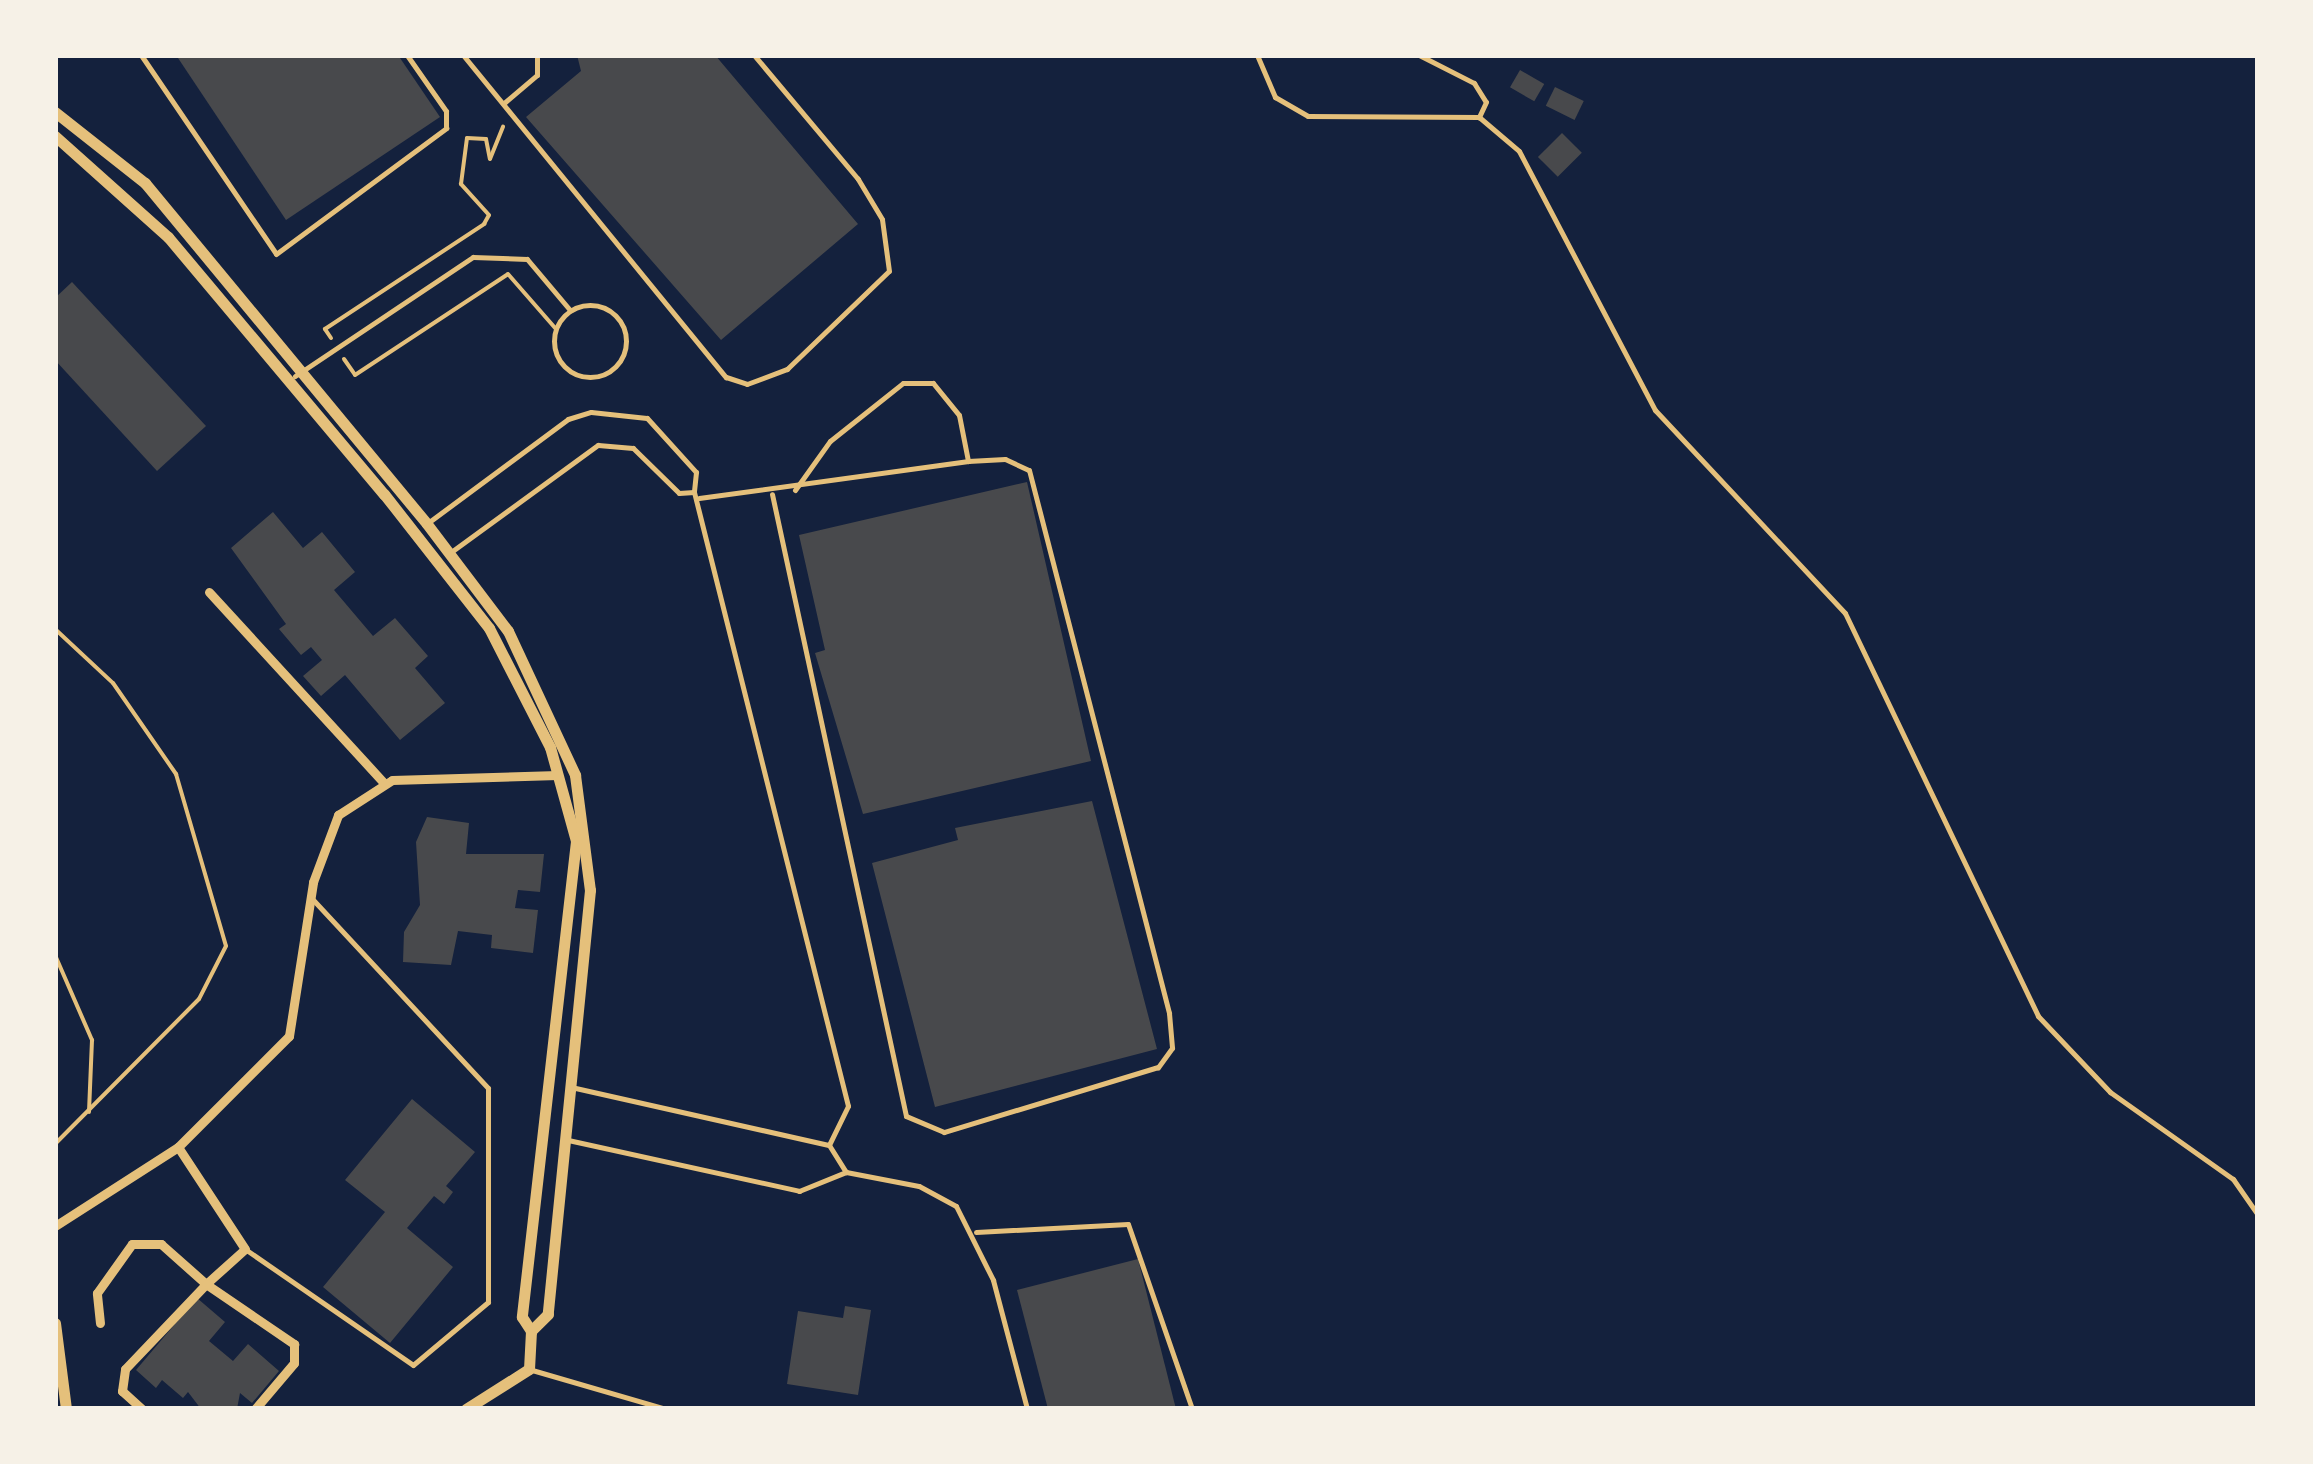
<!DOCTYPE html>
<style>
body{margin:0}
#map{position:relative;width:2313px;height:1464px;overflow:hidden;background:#14213d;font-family:"DM Sans",sans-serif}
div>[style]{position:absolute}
.building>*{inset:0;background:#48494c;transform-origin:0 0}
.path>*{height:4px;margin:-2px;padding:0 2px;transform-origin:2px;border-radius:2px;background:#e5c07b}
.service>*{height:5px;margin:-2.5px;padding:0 2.5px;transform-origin:2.5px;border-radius:2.5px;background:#e5c07b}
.service>.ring{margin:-2.5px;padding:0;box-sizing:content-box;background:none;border:5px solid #e5c07b;border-radius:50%}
.minor>*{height:9px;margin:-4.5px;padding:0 4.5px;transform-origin:4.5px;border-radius:4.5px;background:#e5c07b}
.tertiary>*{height:11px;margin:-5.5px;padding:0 5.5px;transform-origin:5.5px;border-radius:5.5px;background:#e5c07b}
span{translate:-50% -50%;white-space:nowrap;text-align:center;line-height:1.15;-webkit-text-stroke:8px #f6f1e7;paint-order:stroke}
.frame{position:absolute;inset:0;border:58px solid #f6f1e7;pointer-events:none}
</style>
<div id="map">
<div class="building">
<i style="clip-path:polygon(176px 55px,398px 55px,440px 117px,286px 220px)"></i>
<i style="clip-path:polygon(577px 55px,715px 55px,858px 224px,721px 340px,526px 117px,581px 71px)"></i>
<i style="left:1520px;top:70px;width:28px;height:20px;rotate:30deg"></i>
<i style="left:1555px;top:87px;width:32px;height:21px;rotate:26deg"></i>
<i style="left:1562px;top:133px;width:28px;height:34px;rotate:45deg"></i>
<i style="clip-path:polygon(72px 282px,206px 426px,157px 471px,55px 360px,55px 298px)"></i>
<i style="clip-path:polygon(1027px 482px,1091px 761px,863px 814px,815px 653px,825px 650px,799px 535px)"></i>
<i style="clip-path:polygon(273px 512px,303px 548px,322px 532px,355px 572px,334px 590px,373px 636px,395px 618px,428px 656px,415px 668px,445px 703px,400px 740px,345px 675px,321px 696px,303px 676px,322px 660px,311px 647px,301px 655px,279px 629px,286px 624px,231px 548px)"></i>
<i style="clip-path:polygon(1092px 801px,1157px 1049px,935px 1107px,872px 863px,958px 840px,955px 828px)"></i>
<i style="clip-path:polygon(427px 817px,469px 823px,466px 854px,544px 854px,540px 892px,518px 890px,515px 908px,538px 910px,533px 953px,491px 948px,492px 935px,458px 931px,451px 965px,403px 962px,404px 932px,420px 905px,416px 842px)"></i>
<i style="clip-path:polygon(412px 1099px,475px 1152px,446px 1186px,453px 1192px,444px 1204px,434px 1196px,407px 1228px,453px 1267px,390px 1343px,323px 1287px,385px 1212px,345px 1180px)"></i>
<i style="clip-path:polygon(1138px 1259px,1176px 1409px,1048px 1409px,1017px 1290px)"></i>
<i style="clip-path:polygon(197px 1298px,225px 1322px,209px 1341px,233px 1361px,248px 1344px,279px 1371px,252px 1403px,240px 1393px,237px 1409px,201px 1409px,188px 1392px,183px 1398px,162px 1380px,156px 1388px,136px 1370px)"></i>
<i style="clip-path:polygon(845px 1306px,871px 1310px,858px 1395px,787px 1384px,798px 1311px,843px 1318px)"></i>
</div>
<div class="path">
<i style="left:490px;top:159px;width:35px;rotate:-68deg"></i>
<i style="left:331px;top:338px;width:11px;rotate:-124deg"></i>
<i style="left:325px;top:329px;width:191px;rotate:-33.4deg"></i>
<i style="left:484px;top:224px;width:10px;rotate:-61deg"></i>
<i style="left:489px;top:215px;width:42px;rotate:-132.1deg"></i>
<i style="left:461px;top:184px;width:46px;rotate:-82.6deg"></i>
<i style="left:467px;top:138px;width:19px;rotate:3deg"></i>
<i style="left:486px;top:139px;width:20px;rotate:79deg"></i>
<i style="left:344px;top:359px;width:19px;rotate:55deg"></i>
<i style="left:355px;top:375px;width:183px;rotate:-33.4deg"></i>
<i style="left:508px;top:274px;width:73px;rotate:48.9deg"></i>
<i style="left:55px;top:629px;width:79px;rotate:43deg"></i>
<i style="left:113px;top:683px;width:111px;rotate:55.3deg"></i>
<i style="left:176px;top:774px;width:179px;rotate:73.8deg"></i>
<i style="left:226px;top:946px;width:59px;rotate:117deg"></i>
<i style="left:199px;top:999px;width:204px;rotate:134.8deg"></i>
<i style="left:55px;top:955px;width:93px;rotate:66.5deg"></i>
<i style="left:92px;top:1040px;width:72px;rotate:92.4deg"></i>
</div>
<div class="service">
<i style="left:141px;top:55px;width:240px;rotate:55.8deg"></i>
<i style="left:276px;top:254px;width:212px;rotate:-36.5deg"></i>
<i style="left:446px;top:128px;width:17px;rotate:-90deg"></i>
<i style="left:446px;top:111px;width:68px;rotate:-124.9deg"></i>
<i style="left:463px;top:55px;width:416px;rotate:50.8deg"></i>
<i style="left:726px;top:377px;width:22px;rotate:18deg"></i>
<i style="left:747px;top:384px;width:43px;rotate:-20.6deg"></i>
<i style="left:787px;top:369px;width:141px;rotate:-43.9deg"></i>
<i style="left:889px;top:271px;width:52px;rotate:-97.7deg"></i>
<i style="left:882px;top:219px;width:47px;rotate:-121deg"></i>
<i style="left:858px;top:179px;width:162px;rotate:-130deg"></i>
<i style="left:1257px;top:55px;width:46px;rotate:66.8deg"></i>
<i style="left:1275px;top:97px;width:38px;rotate:30deg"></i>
<i style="left:1308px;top:116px;width:171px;rotate:0.3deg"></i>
<i style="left:1479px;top:117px;width:52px;rotate:40.4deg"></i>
<i style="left:1519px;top:151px;width:293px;rotate:62.3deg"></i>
<i style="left:1655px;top:410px;width:278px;rotate:46.9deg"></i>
<i style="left:1845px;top:613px;width:447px;rotate:64.4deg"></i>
<i style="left:2038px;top:1016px;width:105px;rotate:46.5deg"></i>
<i style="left:2110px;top:1092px;width:151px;rotate:35.3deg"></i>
<i style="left:2233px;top:1179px;width:44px;rotate:55.2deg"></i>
<i style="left:1419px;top:55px;width:62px;rotate:27deg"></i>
<i style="left:1474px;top:83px;width:22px;rotate:58deg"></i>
<i style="left:1486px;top:102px;width:17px;rotate:115deg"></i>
<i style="left:504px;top:103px;width:43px;rotate:-40.3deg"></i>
<i style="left:537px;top:75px;width:20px;rotate:-90deg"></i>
<i class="ring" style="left:554px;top:305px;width:67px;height:67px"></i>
<i style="left:295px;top:376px;width:214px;rotate:-33.8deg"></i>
<i style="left:473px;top:257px;width:54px;rotate:2.1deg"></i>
<i style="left:527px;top:259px;width:67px;rotate:49.9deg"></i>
<i style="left:795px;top:490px;width:60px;rotate:-54.5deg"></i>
<i style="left:830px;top:441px;width:93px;rotate:-38.5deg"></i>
<i style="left:903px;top:383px;width:30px"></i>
<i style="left:933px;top:383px;width:41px;rotate:50.9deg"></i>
<i style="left:959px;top:415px;width:47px;rotate:78.9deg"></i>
<i style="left:694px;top:492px;width:633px;rotate:75.92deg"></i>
<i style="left:848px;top:1106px;width:43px;rotate:116deg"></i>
<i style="left:699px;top:498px;width:272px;rotate:-7.8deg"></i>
<i style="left:968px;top:461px;width:37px;rotate:-3deg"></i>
<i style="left:1005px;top:459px;width:26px;rotate:25deg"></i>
<i style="left:1029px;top:470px;width:561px;rotate:75.54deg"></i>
<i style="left:1169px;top:1013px;width:35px;rotate:85deg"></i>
<i style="left:1172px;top:1048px;width:24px;rotate:126deg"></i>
<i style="left:1158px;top:1067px;width:224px;rotate:163.1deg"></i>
<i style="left:944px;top:1132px;width:41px;rotate:-157.2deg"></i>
<i style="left:906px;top:1116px;width:636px;rotate:-102.16deg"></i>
<i style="left:429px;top:522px;width:173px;rotate:-36.5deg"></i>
<i style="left:568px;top:419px;width:24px;rotate:-17deg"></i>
<i style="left:591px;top:412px;width:56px;rotate:6.1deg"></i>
<i style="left:647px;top:418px;width:73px;rotate:47.8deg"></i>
<i style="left:696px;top:472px;width:20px;rotate:96deg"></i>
<i style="left:451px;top:552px;width:182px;rotate:-36.1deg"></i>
<i style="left:598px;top:445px;width:35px;rotate:5deg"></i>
<i style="left:633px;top:448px;width:64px;rotate:44.4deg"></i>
<i style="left:679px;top:493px;width:15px;rotate:-4deg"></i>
<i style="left:571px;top:1087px;width:264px;rotate:12.7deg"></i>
<i style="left:829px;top:1145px;width:32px;rotate:58deg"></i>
<i style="left:568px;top:1140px;width:237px;rotate:12.4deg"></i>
<i style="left:799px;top:1191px;width:51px;rotate:-22deg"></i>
<i style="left:846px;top:1172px;width:74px;rotate:10.9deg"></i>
<i style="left:919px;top:1186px;width:42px;rotate:28.4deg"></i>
<i style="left:956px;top:1206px;width:83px;rotate:63.4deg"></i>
<i style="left:993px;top:1280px;width:133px;rotate:75.2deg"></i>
<i style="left:976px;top:1232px;width:152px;rotate:-3deg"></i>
<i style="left:1128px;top:1224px;width:196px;rotate:70.9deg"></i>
<i style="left:245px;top:1249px;width:204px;rotate:34.6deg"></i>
<i style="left:413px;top:1365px;width:98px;rotate:-40deg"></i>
<i style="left:488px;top:1302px;width:214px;rotate:-90deg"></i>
<i style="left:488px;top:1088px;width:257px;rotate:-132.9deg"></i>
<i style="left:532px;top:1370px;width:140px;rotate:16.2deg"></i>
</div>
<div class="minor">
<i style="left:209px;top:592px;width:260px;rotate:47.5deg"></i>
<i style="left:55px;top:1226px;width:146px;rotate:-32.7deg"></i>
<i style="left:178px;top:1147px;width:157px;rotate:-45deg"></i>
<i style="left:289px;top:1036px;width:156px;rotate:-81.1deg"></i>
<i style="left:313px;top:882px;width:72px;rotate:-69.5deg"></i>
<i style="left:338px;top:815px;width:64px;rotate:-32.9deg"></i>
<i style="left:392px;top:780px;width:166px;rotate:-1.7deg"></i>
<i style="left:100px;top:1323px;width:30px;rotate:-96deg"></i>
<i style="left:97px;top:1293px;width:60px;rotate:-54.5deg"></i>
<i style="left:132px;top:1244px;width:29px"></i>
<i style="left:161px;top:1244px;width:60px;rotate:41.6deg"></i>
<i style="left:206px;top:1284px;width:52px;rotate:-41.9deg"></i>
<i style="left:245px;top:1249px;width:122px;rotate:-123.3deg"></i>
<i style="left:142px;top:1409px;width:27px;rotate:-138deg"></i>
<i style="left:122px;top:1391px;width:22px;rotate:-82deg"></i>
<i style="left:125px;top:1369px;width:117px;rotate:-46.4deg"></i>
<i style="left:206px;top:1284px;width:107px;rotate:34.3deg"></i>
<i style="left:294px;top:1344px;width:19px;rotate:90deg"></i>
<i style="left:294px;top:1363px;width:60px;rotate:130.3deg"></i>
</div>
<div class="tertiary">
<i style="left:55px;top:112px;width:115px;rotate:38.3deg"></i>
<i style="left:145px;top:183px;width:442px;rotate:50.4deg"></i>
<i style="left:427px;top:524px;width:134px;rotate:52.9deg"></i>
<i style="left:508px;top:631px;width:159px;rotate:65deg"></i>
<i style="left:575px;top:775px;width:116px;rotate:82.6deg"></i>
<i style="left:590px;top:890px;width:426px;rotate:95.7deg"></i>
<i style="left:548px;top:1314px;width:24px;rotate:135deg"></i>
<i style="left:531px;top:1331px;width:38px;rotate:93deg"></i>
<i style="left:529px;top:1369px;width:75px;rotate:147.6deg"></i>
<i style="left:55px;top:136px;width:152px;rotate:41.8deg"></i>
<i style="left:168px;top:237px;width:336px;rotate:50deg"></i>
<i style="left:384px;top:494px;width:170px;rotate:51.9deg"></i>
<i style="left:489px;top:628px;width:134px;rotate:62.9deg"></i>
<i style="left:550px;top:747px;width:98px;rotate:74.5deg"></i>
<i style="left:576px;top:841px;width:479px;rotate:96.5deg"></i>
<i style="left:522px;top:1317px;width:17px;rotate:57deg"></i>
<i style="left:55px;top:1323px;width:87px;rotate:82.7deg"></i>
</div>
<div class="frame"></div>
</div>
